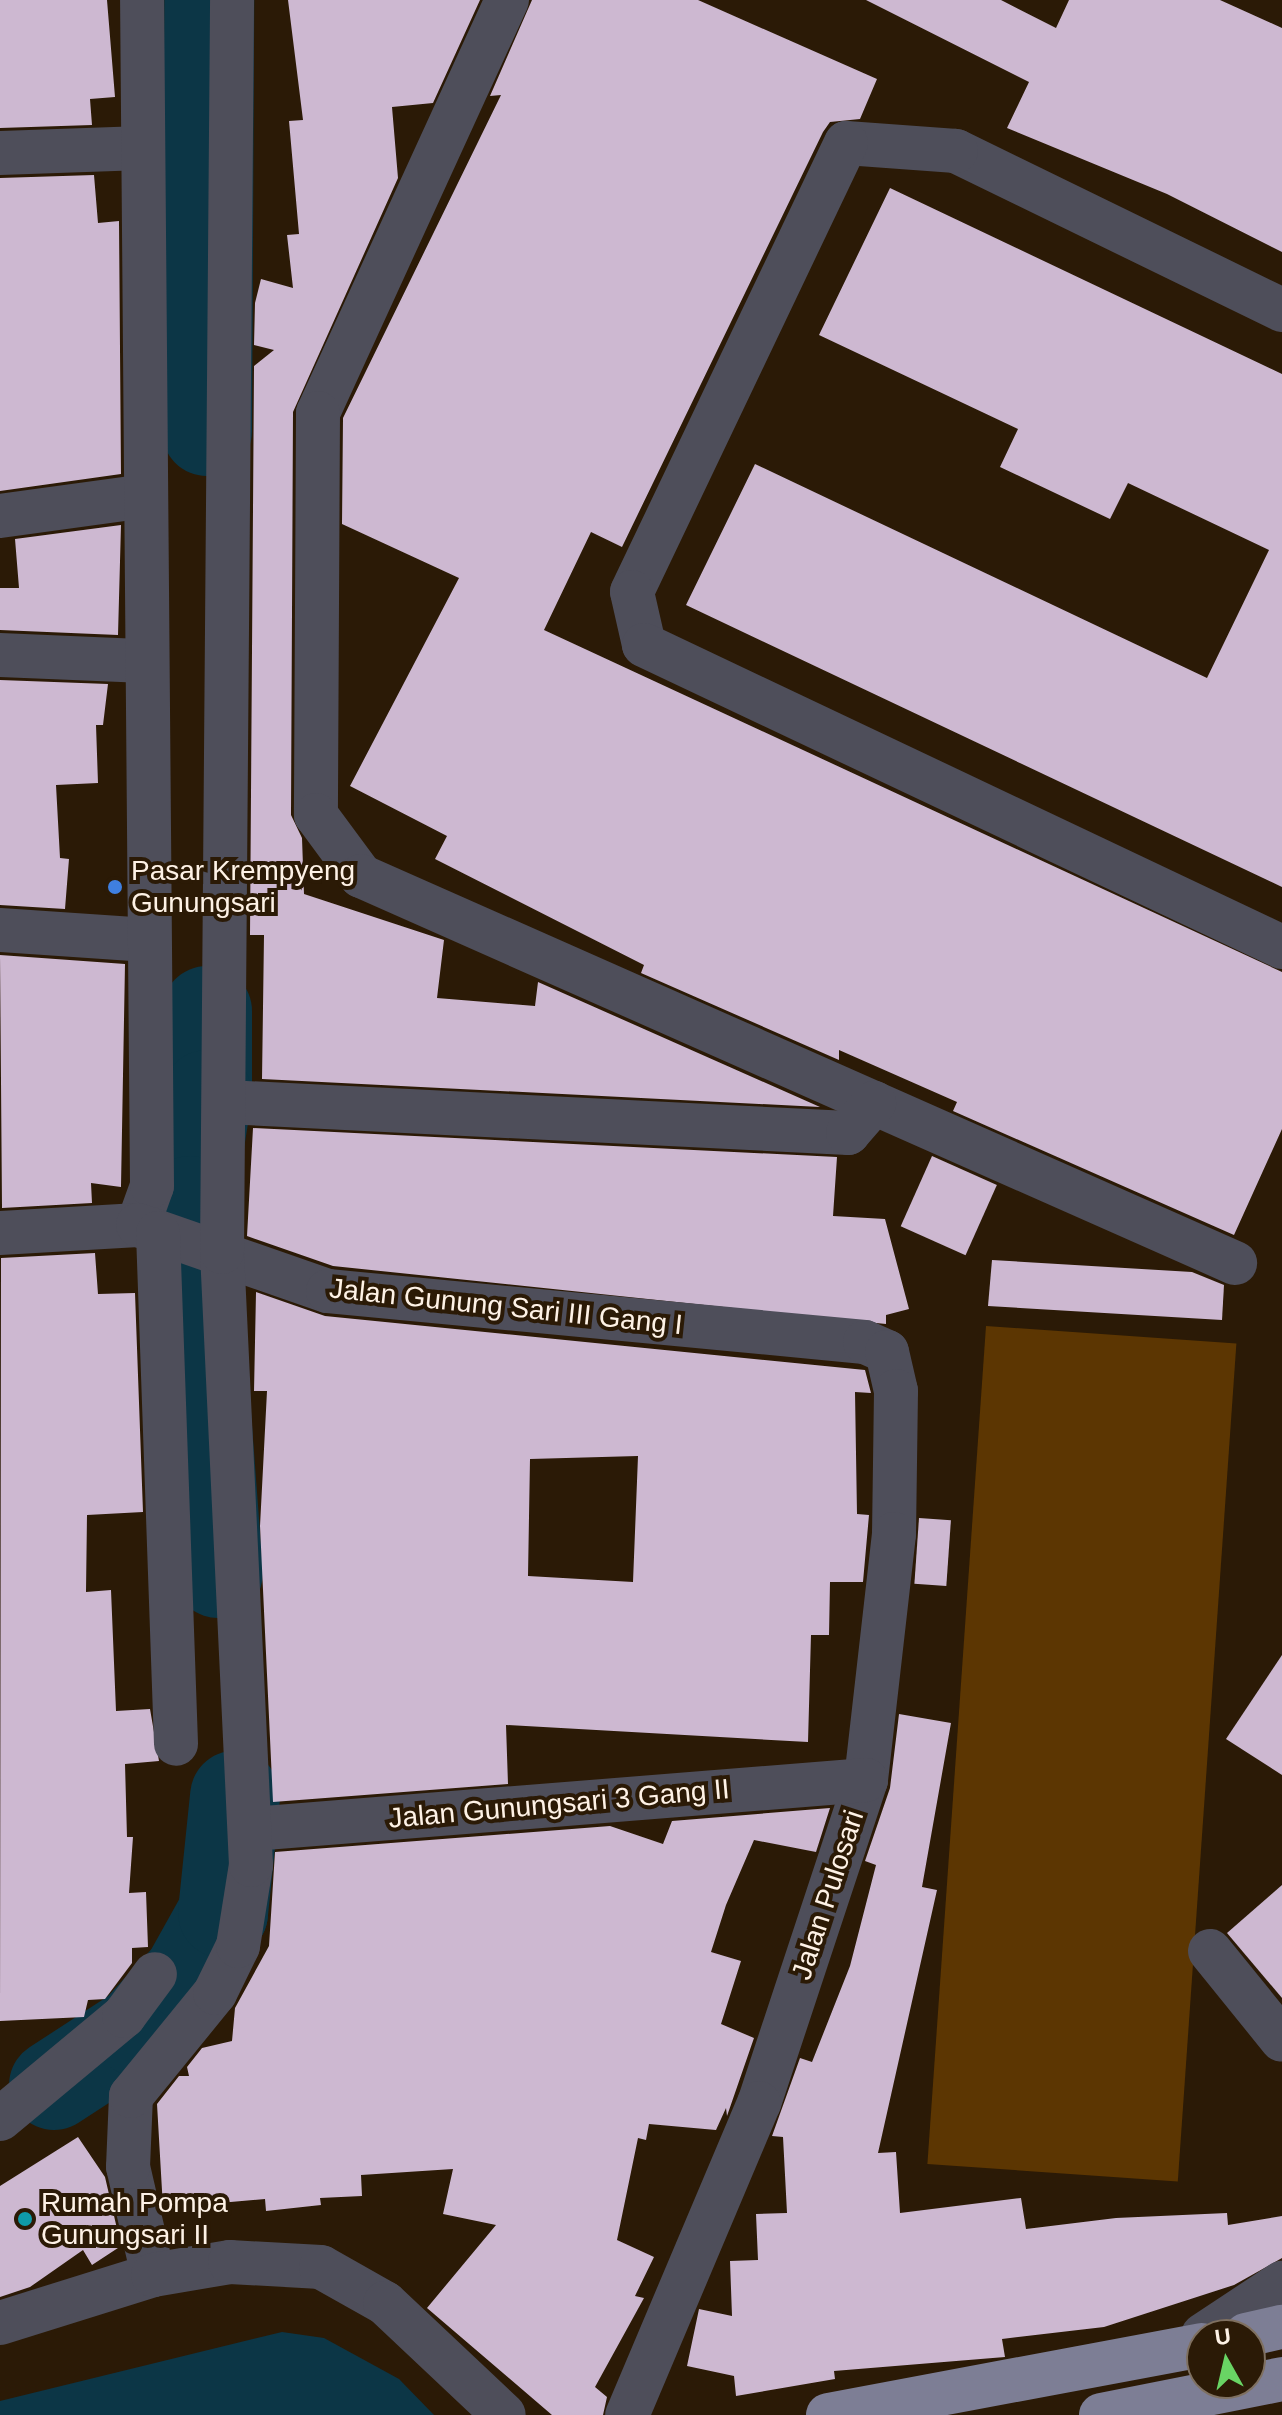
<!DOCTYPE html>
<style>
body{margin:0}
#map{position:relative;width:1282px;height:2415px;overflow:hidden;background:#2b1a06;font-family:Helvetica,sans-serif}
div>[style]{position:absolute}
.green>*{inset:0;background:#5c3602;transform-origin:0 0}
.water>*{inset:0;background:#0c3646}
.river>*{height:90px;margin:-45px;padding:0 45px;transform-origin:45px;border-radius:45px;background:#0c3646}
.building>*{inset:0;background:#cdb8d1;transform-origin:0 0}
.minor>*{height:44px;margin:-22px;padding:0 22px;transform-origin:22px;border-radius:22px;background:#4e4e5a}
.major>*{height:44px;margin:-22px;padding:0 22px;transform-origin:22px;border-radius:22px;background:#7d7e95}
.dots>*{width:22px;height:22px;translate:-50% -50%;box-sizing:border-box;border:4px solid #2b1a06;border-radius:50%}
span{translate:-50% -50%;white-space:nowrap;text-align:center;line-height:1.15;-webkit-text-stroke:8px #2b1a06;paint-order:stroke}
.poi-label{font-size:28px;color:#fef2e6}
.left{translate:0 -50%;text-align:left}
.street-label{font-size:28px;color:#fef2e6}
.north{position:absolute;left:1186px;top:2319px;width:80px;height:80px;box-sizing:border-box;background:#2b1a06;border:2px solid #7f7060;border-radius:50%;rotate:352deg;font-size:22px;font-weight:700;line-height:32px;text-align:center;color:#fef2e6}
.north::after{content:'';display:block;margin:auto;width:28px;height:36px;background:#69d464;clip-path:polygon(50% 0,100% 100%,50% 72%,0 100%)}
</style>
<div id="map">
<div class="green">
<i style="left:986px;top:1326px;width:251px;height:840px;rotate:4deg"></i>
</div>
<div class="water">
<i style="clip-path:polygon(282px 2332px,324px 2338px,399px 2379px,434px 2415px,0 2415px,0 2401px)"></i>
</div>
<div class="river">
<i style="left:207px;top:431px;width:431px;rotate:-89.7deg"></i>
<i style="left:207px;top:1011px;width:84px;rotate:90deg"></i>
<i style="left:207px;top:1095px;width:107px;rotate:99.1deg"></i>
<i style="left:190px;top:1201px;width:373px;rotate:85.7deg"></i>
<i style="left:54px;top:2085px;width:99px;rotate:-33deg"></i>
<i style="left:137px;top:2031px;width:75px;rotate:-47.2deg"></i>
<i style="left:188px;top:1976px;width:72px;rotate:-60.9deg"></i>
<i style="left:223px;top:1913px;width:118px;rotate:-84.1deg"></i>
</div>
<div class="building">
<i style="clip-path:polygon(0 0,107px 0,115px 97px,90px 99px,92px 125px,0 128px)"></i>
<i style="clip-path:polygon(288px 0,480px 0,433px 103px,392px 107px,398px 178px,293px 412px,291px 815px,302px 838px,304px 894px,444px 940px,437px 998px,535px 1006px,538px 982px,820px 1107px,262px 1079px,264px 935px,250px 935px,254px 366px,274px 350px,254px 345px,255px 303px,261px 279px,293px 288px,287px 235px,299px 234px,289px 121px,303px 120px)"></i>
<i style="clip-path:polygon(532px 0,698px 0,877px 79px,860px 119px,830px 122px,823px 132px,622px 547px,591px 532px,544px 630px,1282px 972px,1282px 1129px,1234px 1235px,953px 1111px,957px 1102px,839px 1050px,839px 1060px,641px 973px,644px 965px,435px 859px,447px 836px,350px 786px,459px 578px,342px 524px,343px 418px,501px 95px,490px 96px)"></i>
<i style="clip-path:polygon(866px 0,1001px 0,1056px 28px,1069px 0,1220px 0,1282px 28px,1282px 252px,1167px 194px,1007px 128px,1029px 82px)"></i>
<i style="clip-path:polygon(94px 175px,98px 223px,119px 221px,121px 474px,0 491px,0 178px)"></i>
<i style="clip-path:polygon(890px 188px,1282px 374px,1282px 887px,686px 605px,755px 464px,1207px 678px,1269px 550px,1128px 483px,1110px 519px,1000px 467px,1018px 429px,819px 335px)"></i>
<i style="clip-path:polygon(121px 525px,118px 635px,0 630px,0 588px,19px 588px,15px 539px)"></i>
<i style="clip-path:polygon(0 680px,108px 684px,103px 725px,96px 725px,98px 783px,56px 785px,60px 858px,69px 859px,65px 909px,0 905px)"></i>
<i style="clip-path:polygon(0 955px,125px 964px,121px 1187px,91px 1183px,92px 1203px,2px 1208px)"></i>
<i style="clip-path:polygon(253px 1128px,837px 1157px,833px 1216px,885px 1219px,909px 1309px,886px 1315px,886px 1324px,333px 1266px,247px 1236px)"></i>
<i style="left:932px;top:1156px;width:71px;height:77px;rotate:24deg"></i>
<i style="clip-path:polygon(95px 1253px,98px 1294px,135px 1293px,143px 1512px,87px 1515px,86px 1592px,111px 1590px,116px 1711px,150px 1709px,159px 1761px,125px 1764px,127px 1837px,133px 1837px,129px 1893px,146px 1892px,148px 1947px,132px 1948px,132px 1963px,105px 1999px,88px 2000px,84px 2017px,0 2021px,1px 1258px)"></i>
<i style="clip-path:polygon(992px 1260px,1192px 1272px,1224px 1285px,1222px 1320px,988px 1306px)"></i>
<i style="clip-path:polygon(evenodd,256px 1292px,325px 1316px,865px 1370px,871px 1393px,855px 1392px,857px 1514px,869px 1515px,863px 1582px,830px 1582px,829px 1635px,811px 1635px,808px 1742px,506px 1725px,508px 1784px,273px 1802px,260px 1526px,267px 1391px,254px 1391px,256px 1292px,638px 1456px,633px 1582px,528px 1576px,530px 1459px,638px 1456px)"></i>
<i style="left:919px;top:1518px;width:32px;height:66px;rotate:4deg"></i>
<i style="clip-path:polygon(1282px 1655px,1282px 1775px,1226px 1739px)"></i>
<i style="clip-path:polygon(899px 1714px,951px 1723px,922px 1887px,937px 1890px,878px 2153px,896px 2152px,900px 2213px,1021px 2198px,1026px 2229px,1116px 2218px,1227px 2213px,1228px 2225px,1282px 2216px,1282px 2258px,1234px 2285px,1104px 2327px,1002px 2339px,1005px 2357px,834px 2371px,835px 2379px,736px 2396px,734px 2376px,687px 2366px,699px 2309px,732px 2316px,730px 2261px,758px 2260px,756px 2214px,787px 2213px,783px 2137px,772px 2136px,800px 2058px,812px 2062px,850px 1966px,876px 1865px,865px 1861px,890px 1788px)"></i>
<i style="clip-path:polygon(830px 1808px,816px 1852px,754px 1840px,726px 1905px,711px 1952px,741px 1961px,721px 2024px,754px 2038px,727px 2116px,726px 2108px,716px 2130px,649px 2124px,646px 2140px,638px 2138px,617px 2240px,654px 2257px,635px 2296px,644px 2298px,595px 2387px,607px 2397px,603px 2415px,552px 2415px,427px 2308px,496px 2225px,443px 2214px,453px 2169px,361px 2175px,362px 2196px,320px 2198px,321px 2205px,266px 2211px,265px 2199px,163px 2208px,157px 2104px,179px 2076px,189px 2076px,187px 2067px,202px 2048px,232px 2041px,235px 2008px,269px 1946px,275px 1852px,610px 1826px,663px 1844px,672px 1821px)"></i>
<i style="clip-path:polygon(1282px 1885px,1282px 1998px,1227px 1933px)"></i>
<i style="clip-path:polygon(78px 2137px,105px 2177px,121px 2246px,92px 2265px,83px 2250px,30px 2287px,0 2297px,0 2186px)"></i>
</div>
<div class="minor">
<i style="left:507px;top:0;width:454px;rotate:114.6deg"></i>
<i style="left:318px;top:413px;width:402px;rotate:90.3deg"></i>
<i style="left:316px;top:815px;width:76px;rotate:53.6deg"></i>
<i style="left:361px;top:876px;width:956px;rotate:23.88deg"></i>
<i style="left:0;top:153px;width:143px;rotate:-2deg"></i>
<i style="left:1282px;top:310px;width:363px;rotate:-154deg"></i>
<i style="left:956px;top:151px;width:110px;rotate:-175.8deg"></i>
<i style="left:846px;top:143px;width:497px;rotate:115.5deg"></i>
<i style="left:632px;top:592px;width:54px;rotate:77.2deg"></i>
<i style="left:644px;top:645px;width:706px;rotate:25.33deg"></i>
<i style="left:0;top:516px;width:147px;rotate:-7.8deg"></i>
<i style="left:0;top:655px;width:146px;rotate:2.4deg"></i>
<i style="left:0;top:930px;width:148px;rotate:3.9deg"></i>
<i style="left:226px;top:1102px;width:623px;rotate:2.85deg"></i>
<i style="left:848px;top:1133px;width:40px;rotate:-49deg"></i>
<i style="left:138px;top:1225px;width:41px;rotate:-70.3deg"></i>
<i style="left:152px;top:1186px;width:1186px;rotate:-90.48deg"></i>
<i style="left:0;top:1233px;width:138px;rotate:-3.3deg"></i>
<i style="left:138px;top:1225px;width:201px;rotate:19.2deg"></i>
<i style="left:328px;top:1291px;width:539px;rotate:5.43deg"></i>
<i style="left:865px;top:1342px;width:24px;rotate:24deg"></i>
<i style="left:887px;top:1352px;width:40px;rotate:77deg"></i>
<i style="left:896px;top:1391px;width:143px;rotate:90.8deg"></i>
<i style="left:894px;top:1534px;width:248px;rotate:96.5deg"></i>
<i style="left:866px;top:1780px;width:340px;rotate:108.3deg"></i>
<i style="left:759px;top:2103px;width:339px;rotate:112.9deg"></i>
<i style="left:158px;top:1233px;width:511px;rotate:87.98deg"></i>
<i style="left:252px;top:1829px;width:616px;rotate:-4.56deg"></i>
<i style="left:1210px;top:1951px;width:114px;rotate:51deg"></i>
<i style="left:0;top:2119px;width:161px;rotate:-39.7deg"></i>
<i style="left:124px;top:2016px;width:52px;rotate:-53.6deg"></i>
<i style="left:153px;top:2275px;width:111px;rotate:-103deg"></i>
<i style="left:128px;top:2167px;width:71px;rotate:-87.6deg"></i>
<i style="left:131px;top:2096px;width:133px;rotate:-50.8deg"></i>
<i style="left:215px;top:1993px;width:52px;rotate:-63.9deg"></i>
<i style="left:238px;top:1946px;width:82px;rotate:-80.9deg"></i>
<i style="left:251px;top:1865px;width:614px;rotate:-92.71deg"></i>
<i style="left:222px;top:1252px;width:1252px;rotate:-89.54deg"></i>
<i style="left:0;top:2323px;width:160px;rotate:-17.4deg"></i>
<i style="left:153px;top:2275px;width:78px;rotate:-9.6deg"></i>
<i style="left:230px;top:2262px;width:91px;rotate:3.1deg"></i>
<i style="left:321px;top:2267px;width:73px;rotate:29.4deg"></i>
<i style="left:385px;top:2303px;width:163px;rotate:43.3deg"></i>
<i style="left:1203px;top:2335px;width:95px;rotate:-33.4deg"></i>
</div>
<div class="major">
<i style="left:1246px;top:2335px;width:37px;rotate:-13deg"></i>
<i style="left:828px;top:2415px;width:380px;rotate:-10.6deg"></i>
<i style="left:1101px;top:2415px;width:185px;rotate:-11.2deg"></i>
</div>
<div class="dots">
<i style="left:115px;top:887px;background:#3f7fe0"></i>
<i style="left:25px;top:2219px;background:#0f9aa8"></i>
</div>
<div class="poi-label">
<span class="left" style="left:131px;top:887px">Pasar Krempyeng<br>Gunungsari</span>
<span class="left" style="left:41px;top:2219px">Rumah Pompa<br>Gunungsari II</span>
</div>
<div class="street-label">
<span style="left:506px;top:1307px;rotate:6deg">Jalan Gunung Sari III Gang I</span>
<span style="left:559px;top:1804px;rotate:-5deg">Jalan Gunungsari 3 Gang II</span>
<span style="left:828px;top:1895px;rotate:-72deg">Jalan Pulosari</span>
</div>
<div class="north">U</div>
</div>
